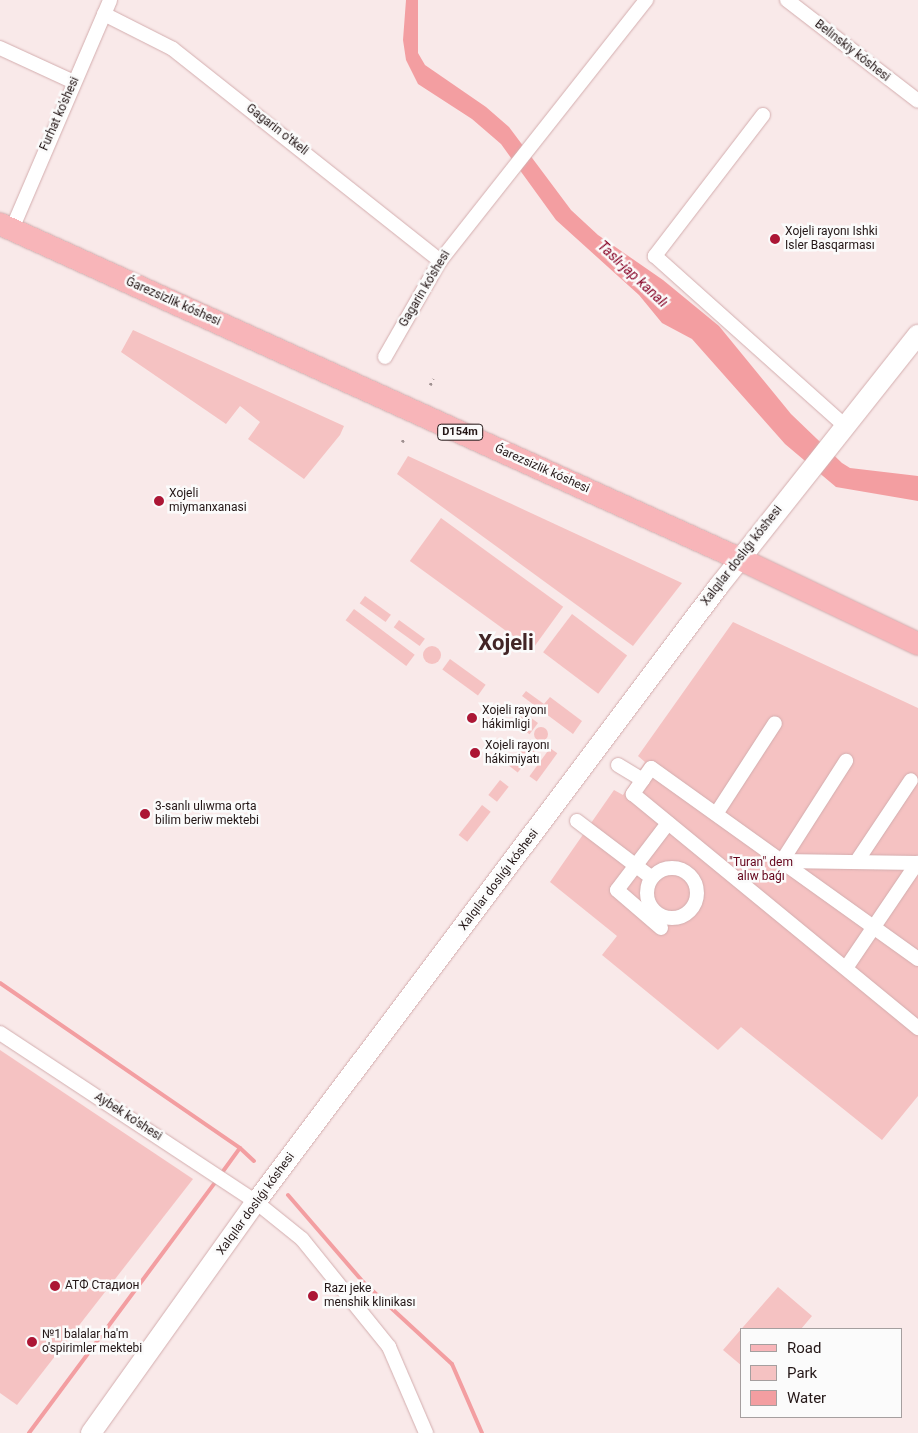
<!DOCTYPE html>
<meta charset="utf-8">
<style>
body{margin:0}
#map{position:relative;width:918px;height:1433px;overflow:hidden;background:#f9e9e9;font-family:Roboto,sans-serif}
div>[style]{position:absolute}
.green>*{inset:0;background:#f5c2c2;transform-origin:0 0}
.round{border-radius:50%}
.water>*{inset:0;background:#f39ea1}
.stream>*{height:4px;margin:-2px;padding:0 2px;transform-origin:2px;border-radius:2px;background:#f39ea1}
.path>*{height:2.5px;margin-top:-1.25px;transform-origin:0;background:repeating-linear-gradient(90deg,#a09191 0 2.5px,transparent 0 6.5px)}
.roads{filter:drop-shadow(0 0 1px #d3adae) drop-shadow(0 0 1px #d3adae)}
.street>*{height:14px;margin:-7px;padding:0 7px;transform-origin:7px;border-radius:7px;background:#fff}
.street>.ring{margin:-7px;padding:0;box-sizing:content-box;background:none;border:14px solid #fff;border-radius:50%}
.secondary>*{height:20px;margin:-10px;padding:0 10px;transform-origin:10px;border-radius:10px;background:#fff}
.primary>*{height:22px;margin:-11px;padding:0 11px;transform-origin:11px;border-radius:11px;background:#f8b5b9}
.dots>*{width:14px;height:14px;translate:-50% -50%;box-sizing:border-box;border:2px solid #fbfbfb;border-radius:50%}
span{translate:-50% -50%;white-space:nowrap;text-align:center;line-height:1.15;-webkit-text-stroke:5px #fbfbfb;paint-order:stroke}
.shield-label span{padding:1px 4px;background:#fbfbfb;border:1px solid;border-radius:4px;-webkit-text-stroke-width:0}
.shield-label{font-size:11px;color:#231616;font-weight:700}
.street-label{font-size:12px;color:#231616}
.poi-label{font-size:12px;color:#231616}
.left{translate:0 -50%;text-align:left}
.park-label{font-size:12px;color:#630219}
.water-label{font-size:14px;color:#860024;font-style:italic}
.town-label{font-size:22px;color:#422526;font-weight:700}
.legend{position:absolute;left:740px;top:1328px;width:162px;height:90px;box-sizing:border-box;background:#fbfbfb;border:1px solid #a59f9f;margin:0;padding:6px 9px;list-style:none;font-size:15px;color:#231616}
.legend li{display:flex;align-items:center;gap:10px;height:25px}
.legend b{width:25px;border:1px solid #a59f9f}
</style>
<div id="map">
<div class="green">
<i style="clip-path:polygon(133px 330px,344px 426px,340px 435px,304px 479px,248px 439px,260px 422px,240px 406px,226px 424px,121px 352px)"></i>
<i style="clip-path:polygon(408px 456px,682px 583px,633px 646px,397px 474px)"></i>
<i style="left:441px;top:518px;width:151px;height:53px;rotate:36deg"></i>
<i style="left:365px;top:596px;width:32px;height:9px;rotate:36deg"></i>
<i style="left:354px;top:609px;width:76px;height:14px;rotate:37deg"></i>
<i style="left:572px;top:614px;width:69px;height:48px;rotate:37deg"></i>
<i style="left:399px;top:620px;width:32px;height:9px;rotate:36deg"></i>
<i style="clip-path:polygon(733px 622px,918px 708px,918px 1096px,882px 1140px,741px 1027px,718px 1050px,602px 955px,617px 936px,550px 882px,614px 790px,623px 795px,645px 762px,638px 756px)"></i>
<i class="round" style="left:423px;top:646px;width:18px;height:18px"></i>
<i style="left:450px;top:659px;width:44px;height:13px;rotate:36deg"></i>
<i style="clip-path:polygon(526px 691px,544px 704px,550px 697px,582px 721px,573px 734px,522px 696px)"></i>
<i style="left:522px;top:711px;width:20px;height:14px;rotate:37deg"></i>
<i class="round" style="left:534px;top:727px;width:14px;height:14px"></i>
<i style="left:530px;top:739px;width:11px;height:34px;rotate:38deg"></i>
<i style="left:550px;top:748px;width:9px;height:35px;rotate:36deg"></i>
<i style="left:500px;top:780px;width:11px;height:19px;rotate:38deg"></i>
<i style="left:482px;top:805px;width:11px;height:38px;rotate:38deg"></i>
<i style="clip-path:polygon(0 1050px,193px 1179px,17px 1405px,0 1393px)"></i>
<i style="clip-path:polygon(778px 1287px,812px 1316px,801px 1329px,742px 1329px,742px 1366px,723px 1350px)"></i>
</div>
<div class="water">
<i style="clip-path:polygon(406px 0,418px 0,418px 53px,425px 65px,486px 107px,509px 127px,571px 210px,598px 235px,663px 280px,719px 326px,791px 414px,842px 463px,850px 468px,918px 476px,918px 501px,836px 487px,785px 444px,692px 339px,662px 323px,639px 295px,556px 220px,501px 144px,472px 119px,418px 84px,406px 60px,403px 40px)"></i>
</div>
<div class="stream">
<i style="left:0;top:983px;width:291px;rotate:34.5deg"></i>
<i style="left:240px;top:1148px;width:19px;rotate:43deg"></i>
<i style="left:221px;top:1174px;width:32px;rotate:-54deg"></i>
<i style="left:288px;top:1195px;width:115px;rotate:49.2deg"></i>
<i style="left:363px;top:1282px;width:121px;rotate:42.7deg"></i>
<i style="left:452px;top:1364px;width:75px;rotate:66.5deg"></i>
<i style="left:29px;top:1433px;width:315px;rotate:-53.4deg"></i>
</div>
<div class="path">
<i style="left:430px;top:385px;width:7px;rotate:-63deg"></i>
<i style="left:402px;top:442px;width:6px;rotate:-59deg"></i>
</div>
<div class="roads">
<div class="street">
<i style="left:787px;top:0;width:165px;rotate:37.6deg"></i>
<i style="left:104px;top:14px;width:77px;rotate:26.9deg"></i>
<i style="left:173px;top:49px;width:341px;rotate:38.4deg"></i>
<i style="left:0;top:48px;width:81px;rotate:24.7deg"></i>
<i style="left:763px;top:115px;width:178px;rotate:127.5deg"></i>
<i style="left:655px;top:256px;width:255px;rotate:41.8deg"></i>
<i style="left:12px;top:229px;width:249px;rotate:-66.8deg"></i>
<i style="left:385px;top:357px;width:111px;rotate:-60.2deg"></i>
<i style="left:440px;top:261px;width:333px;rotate:-51.7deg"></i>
<i style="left:618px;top:765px;width:29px;rotate:31deg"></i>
<i style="left:716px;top:814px;width:108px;rotate:-57deg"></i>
<i style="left:577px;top:821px;width:94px;rotate:37.2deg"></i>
<i style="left:782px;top:861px;width:136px;rotate:0.8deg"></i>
<i style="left:782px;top:861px;width:119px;rotate:-57.4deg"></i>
<i style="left:857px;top:861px;width:97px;rotate:-56.3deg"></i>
<i class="ring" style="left:647px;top:868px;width:36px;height:36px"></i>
<i style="left:661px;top:928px;width:58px;rotate:-139.2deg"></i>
<i style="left:617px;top:890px;width:84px;rotate:-52.7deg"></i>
<i style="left:918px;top:959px;width:328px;rotate:-144.4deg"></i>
<i style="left:651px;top:768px;width:32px;rotate:125deg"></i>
<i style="left:633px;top:794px;width:369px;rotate:39.4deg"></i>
<i style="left:846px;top:968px;width:127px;rotate:-55.9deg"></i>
<i style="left:0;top:1033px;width:307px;rotate:33.4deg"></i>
<i style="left:256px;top:1202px;width:59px;rotate:38.8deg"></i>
<i style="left:302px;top:1239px;width:139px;rotate:51.1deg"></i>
<i style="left:389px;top:1347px;width:94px;rotate:66.7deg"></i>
</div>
<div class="secondary">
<i style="left:91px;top:1433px;width:284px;rotate:-54.5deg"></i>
<i style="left:256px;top:1202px;width:769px;rotate:-53.09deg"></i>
<i style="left:718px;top:587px;width:322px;rotate:-51.6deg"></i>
</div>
<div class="primary">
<i style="left:0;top:224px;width:812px;rotate:24.36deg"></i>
<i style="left:740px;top:559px;width:197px;rotate:25.5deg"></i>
</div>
</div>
<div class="dots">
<i style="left:775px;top:239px;background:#ac1635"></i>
<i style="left:159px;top:501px;background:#ac1635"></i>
<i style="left:472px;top:718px;background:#ac1635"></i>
<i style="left:475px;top:753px;background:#ac1635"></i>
<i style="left:145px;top:814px;background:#ac1635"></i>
<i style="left:55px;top:1286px;background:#ac1635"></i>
<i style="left:313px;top:1296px;background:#ac1635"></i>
<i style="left:32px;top:1342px;background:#ac1635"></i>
</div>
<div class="shield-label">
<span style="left:460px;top:432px">D154m</span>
</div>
<div class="street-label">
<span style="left:852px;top:51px;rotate:38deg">Belinskiy kóshesi</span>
<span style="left:60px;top:114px;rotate:-66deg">Furhat ko'shesi</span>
<span style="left:277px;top:130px;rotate:38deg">Gagarin o'tkeli</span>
<span style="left:425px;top:289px;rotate:-59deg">Gagarin ko'shesi</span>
<span style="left:173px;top:302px;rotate:24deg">Ǵarezsizlik kóshesi</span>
<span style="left:542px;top:469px;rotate:24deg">Ǵarezsizlik kóshesi</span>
<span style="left:742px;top:556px;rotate:-52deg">Xalqılar doslıǵı kóshesi</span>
<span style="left:499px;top:880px;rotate:-53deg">Xalqılar doslıǵı kóshesi</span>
<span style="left:128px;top:1117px;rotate:33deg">Aybek ko'shesi</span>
<span style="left:256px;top:1204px;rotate:-54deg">Xalqılar doslıǵı kóshesi</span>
</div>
<div class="poi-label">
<span class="left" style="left:785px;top:239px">Xojeli rayonı Ishki<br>Isler Basqarması</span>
<span class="left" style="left:169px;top:501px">Xojeli<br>miymanxanasi</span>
<span class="left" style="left:482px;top:718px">Xojeli rayonı<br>hákimligi</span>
<span class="left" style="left:485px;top:753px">Xojeli rayonı<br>hákimiyatı</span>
<span class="left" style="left:155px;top:814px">3-sanlı ulıwma orta<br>bilim beriw mektebi</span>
<span class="left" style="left:65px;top:1286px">АТФ Стадион</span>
<span class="left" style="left:324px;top:1296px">Razı jeke<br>menshik klinikası</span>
<span class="left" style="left:42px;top:1342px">№1 balalar ha'm<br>o'spirimler mektebi</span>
</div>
<div class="park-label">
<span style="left:761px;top:870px">"Turan" dem<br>alıw baǵı</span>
</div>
<div class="water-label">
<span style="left:633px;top:274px;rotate:43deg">Taslı-jap kanalı</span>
</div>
<div class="town-label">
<span style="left:506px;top:643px">Xojeli</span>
</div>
<ul class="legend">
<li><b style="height:6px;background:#f8b5b9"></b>Road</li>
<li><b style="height:14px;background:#f5c2c2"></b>Park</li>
<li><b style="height:14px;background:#f39ea1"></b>Water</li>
</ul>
</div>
